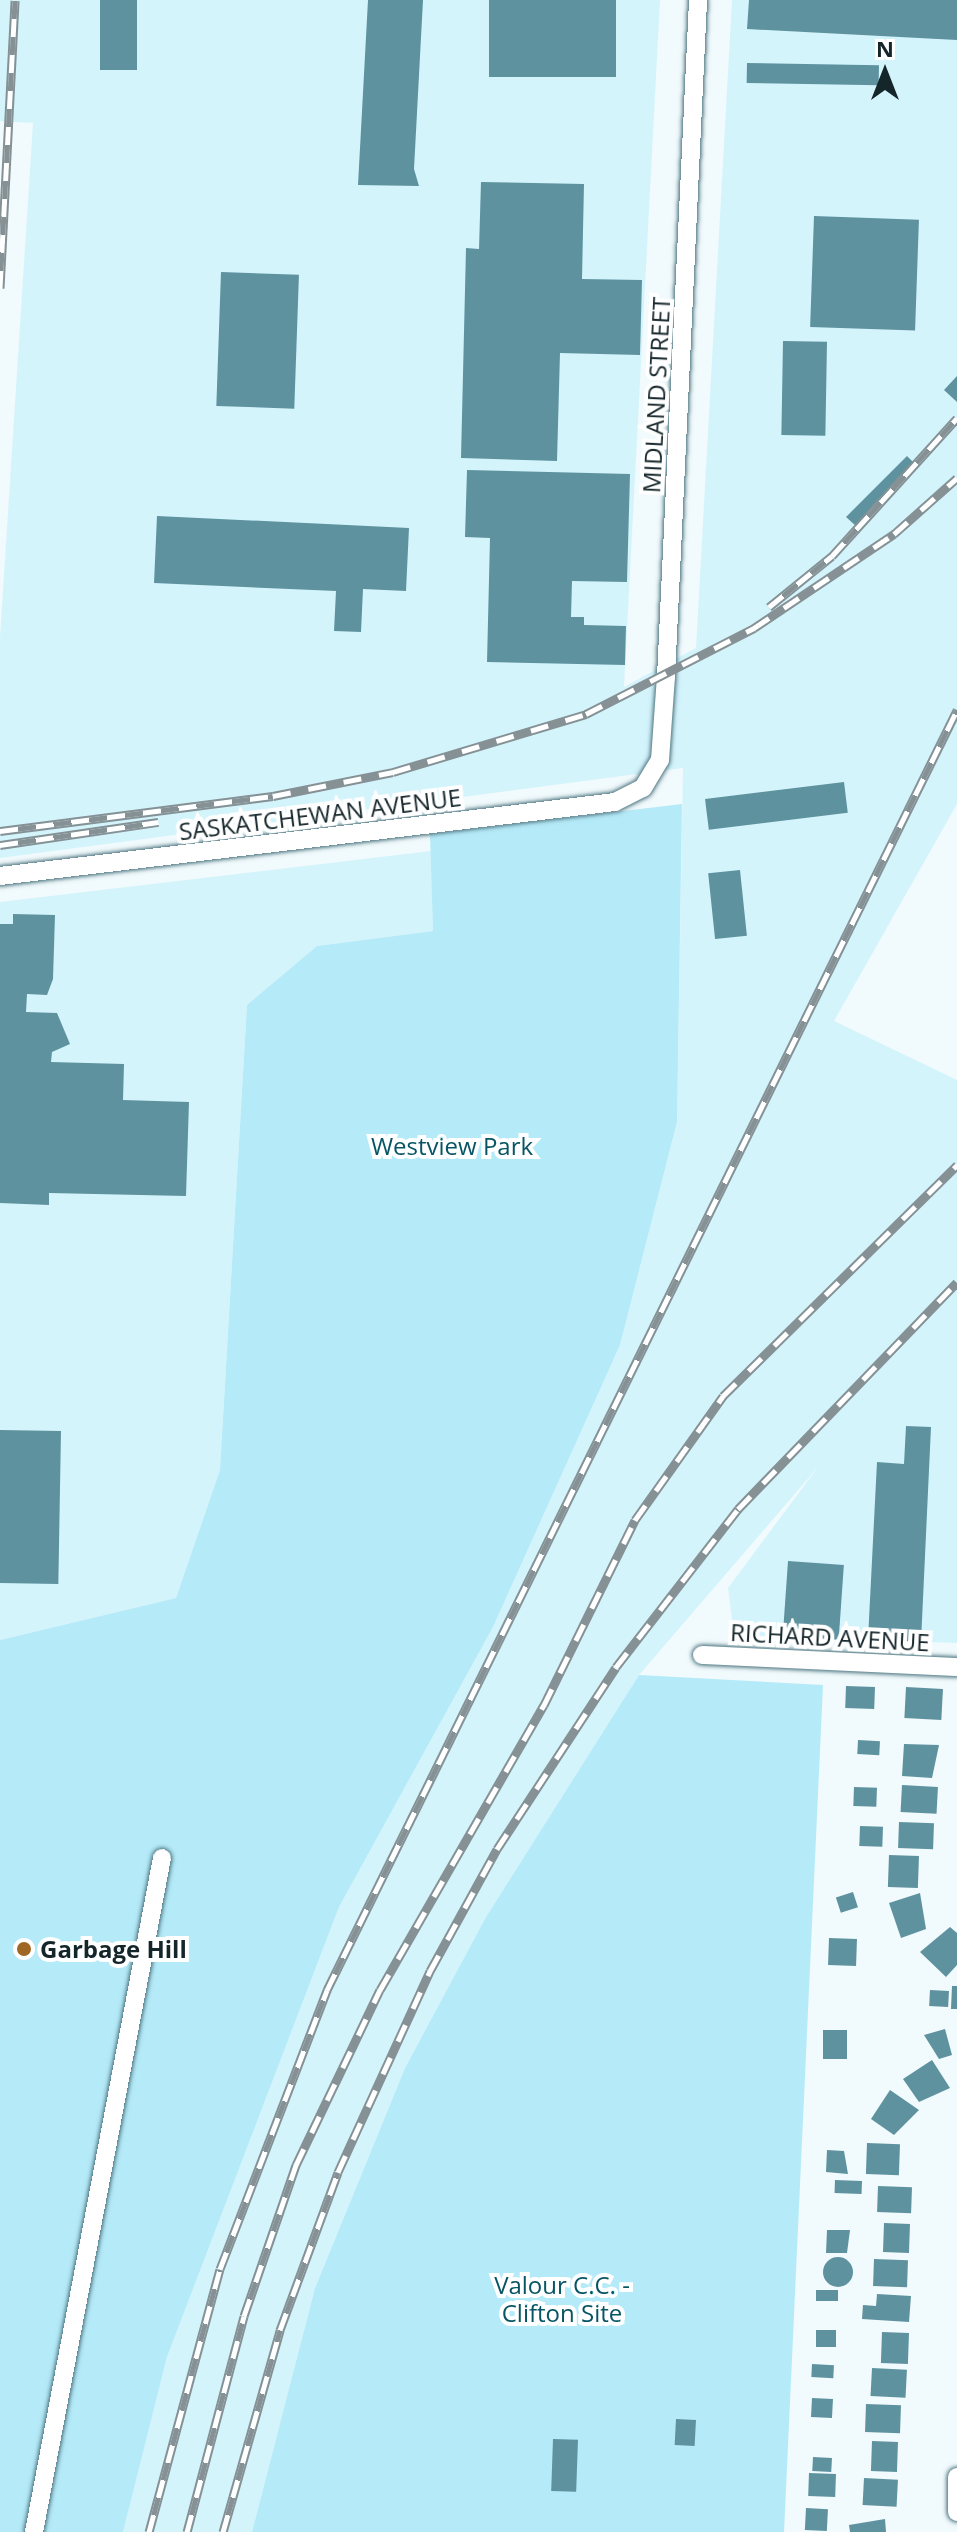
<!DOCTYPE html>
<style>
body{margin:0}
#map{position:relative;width:957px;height:2532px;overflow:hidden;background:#f1fafc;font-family:"Open Sans",sans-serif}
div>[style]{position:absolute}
.built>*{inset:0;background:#d4f4fc}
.green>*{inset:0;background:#b5eaf8}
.building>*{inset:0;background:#5e929f;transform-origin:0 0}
.round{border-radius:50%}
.roads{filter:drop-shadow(0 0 2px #4d7580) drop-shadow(0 0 2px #4d7580)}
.minor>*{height:18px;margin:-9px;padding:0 9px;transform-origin:9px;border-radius:9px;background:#fff}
.rail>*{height:9px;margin-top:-4.5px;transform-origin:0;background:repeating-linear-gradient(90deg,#fff 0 18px,#859195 0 36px);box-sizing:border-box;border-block:2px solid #859195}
.dots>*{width:22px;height:22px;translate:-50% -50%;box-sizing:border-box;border:4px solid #fff;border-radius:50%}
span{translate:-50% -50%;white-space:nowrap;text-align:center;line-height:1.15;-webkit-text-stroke:8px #fff;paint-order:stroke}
.street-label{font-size:24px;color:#15262b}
.park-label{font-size:24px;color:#075564}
.poi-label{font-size:24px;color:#15262b;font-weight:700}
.left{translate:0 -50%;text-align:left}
.north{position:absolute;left:845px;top:32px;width:80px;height:80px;-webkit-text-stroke:6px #fff;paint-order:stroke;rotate:0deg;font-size:22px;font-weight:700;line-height:32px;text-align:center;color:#15262b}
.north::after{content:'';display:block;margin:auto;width:28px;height:36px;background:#15262b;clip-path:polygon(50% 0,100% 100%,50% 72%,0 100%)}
</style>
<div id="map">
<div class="built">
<i style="clip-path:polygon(0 0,660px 0,624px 687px,696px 648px,732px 0,957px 0,957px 804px,834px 1021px,957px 1080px,957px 1643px,734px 1635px,728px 1588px,818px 1467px,639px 1675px,486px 1917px,405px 2068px,315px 2288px,252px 2532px,123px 2532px,167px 2357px,339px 1907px,493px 1627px,620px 1345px,677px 1122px,683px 768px,0 858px,0 637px,33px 123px,0 121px)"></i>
<i style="clip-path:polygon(431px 851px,433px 931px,317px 946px,247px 1005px,220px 1470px,176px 1598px,0 1640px,0 902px)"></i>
</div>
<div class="green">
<i style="clip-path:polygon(682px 804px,677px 1122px,620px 1345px,493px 1627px,339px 1907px,167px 2357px,123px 2532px,0 2532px,0 1640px,176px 1598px,220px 1470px,247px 1005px,317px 946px,433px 931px,430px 834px)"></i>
<i style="clip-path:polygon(639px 1675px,823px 1685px,784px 2532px,252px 2532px,315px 2288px,405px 2068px,486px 1917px)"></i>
</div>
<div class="building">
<i style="left:100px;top:0;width:37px;height:70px"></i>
<i style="clip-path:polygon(368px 0,423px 0,414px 169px,419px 186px,358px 185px)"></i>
<i style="left:489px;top:0;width:127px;height:77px"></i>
<i style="clip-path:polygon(749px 0,957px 0,957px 40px,747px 29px)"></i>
<i style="left:747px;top:63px;width:132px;height:20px;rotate:1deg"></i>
<i style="clip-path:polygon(481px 182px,584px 184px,582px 279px,642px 280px,640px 355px,560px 353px,557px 461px,461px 458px,466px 248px,479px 249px)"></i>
<i style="left:814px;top:216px;width:105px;height:111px;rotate:2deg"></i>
<i style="left:221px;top:272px;width:78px;height:134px;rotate:2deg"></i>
<i style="left:783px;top:341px;width:44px;height:94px;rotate:1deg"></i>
<i style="clip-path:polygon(957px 376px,957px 402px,944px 390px)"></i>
<i style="clip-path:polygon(907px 456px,914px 463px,856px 526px,846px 517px)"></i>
<i style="clip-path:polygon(467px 470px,630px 474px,627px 582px,572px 581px,571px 617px,584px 617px,584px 625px,626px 626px,625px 665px,487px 662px,490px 538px,465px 537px)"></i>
<i style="clip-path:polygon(157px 516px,409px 528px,406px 591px,363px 589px,361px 632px,334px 631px,336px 591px,154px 583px)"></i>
<i style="left:844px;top:782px;width:31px;height:140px;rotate:83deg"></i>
<i style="left:740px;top:870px;width:66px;height:32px;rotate:84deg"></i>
<i style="clip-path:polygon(13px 914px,55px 915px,53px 979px,47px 995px,27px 994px,26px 1012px,57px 1013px,70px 1044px,52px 1052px,51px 1062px,124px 1064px,123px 1100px,189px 1102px,186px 1196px,49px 1193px,49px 1205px,0 1203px,0 924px,13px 924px)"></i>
<i style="clip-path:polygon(906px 1426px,931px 1427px,921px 1642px,868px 1639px,877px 1462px,904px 1464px)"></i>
<i style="left:0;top:1430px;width:61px;height:153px;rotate:1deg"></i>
<i style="left:788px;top:1561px;width:56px;height:75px;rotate:4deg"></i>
<i style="left:846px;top:1686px;width:29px;height:22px;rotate:2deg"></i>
<i style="left:906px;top:1687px;width:37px;height:31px;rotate:3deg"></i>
<i style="left:858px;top:1740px;width:22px;height:14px;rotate:3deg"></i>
<i style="clip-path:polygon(904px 1744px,939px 1745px,932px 1778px,902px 1776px)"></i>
<i style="left:902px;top:1785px;width:36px;height:27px;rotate:3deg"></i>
<i style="left:854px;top:1787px;width:23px;height:19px;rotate:2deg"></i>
<i style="left:899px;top:1822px;width:35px;height:26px;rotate:2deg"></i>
<i style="left:860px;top:1826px;width:23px;height:20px;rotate:2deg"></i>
<i style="left:889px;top:1855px;width:30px;height:32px;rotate:2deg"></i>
<i style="left:853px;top:1892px;width:16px;height:18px;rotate:72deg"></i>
<i style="clip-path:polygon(920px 1893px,926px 1929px,901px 1938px,889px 1903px)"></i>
<i style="clip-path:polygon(950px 1927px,957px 1933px,957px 1965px,946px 1977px,920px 1952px)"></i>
<i style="left:829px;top:1938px;width:28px;height:27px;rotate:2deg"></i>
<i style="clip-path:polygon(952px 1986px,957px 1986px,957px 2009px,951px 2009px)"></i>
<i style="left:930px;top:1990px;width:19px;height:16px;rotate:3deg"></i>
<i style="clip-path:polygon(945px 2029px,952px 2055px,939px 2059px,924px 2035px)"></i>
<i style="left:823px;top:2030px;width:24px;height:29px"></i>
<i style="clip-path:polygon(932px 2060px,950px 2088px,919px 2102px,903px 2079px)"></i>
<i style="clip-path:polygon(890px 2090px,919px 2110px,894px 2135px,871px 2119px)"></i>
<i style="left:867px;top:2143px;width:33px;height:31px;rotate:2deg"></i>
<i style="clip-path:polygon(827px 2150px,844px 2151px,848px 2174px,826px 2172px)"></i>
<i style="left:835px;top:2180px;width:27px;height:13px;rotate:2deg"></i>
<i style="left:878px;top:2186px;width:34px;height:26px;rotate:2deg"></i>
<i style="left:884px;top:2223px;width:26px;height:29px;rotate:2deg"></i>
<i style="clip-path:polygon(827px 2230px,850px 2230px,847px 2253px,826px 2253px)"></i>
<i class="round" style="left:823px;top:2257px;width:30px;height:30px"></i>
<i style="left:874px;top:2259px;width:34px;height:27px;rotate:2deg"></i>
<i style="left:816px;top:2290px;width:22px;height:11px"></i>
<i style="clip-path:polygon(877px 2294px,911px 2296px,909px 2322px,862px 2319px,863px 2305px,876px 2306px)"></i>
<i style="left:816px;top:2330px;width:20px;height:17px"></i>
<i style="left:882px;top:2332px;width:27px;height:31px;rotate:2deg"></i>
<i style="left:812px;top:2364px;width:22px;height:13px;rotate:3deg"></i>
<i style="left:872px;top:2368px;width:35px;height:28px;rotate:3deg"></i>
<i style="left:812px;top:2398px;width:21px;height:19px;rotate:3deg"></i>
<i style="left:866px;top:2404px;width:35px;height:28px;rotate:2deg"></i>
<i style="left:676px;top:2419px;width:20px;height:26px;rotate:3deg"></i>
<i style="left:553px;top:2439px;width:25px;height:52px;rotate:2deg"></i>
<i style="left:872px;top:2441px;width:26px;height:30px;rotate:2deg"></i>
<i style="left:813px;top:2457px;width:19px;height:14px;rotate:3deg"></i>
<i style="left:809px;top:2473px;width:27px;height:23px;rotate:2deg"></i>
<i style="left:864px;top:2478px;width:34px;height:27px;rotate:3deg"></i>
<i style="left:806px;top:2508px;width:22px;height:22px;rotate:3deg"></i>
<i style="clip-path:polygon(885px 2519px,886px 2532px,850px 2532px,849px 2525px)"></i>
</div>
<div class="roads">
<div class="minor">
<i style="left:0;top:876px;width:619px;rotate:-6.86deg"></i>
<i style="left:615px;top:802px;width:31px;rotate:-27deg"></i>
<i style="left:643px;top:788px;width:33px;rotate:-59deg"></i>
<i style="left:660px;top:760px;width:83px;rotate:-85.9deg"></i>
<i style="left:666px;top:677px;width:678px;rotate:-87.29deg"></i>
<i style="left:702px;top:1655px;width:255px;rotate:2.7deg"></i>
<i style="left:957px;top:2477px;width:35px;rotate:90deg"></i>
<i style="left:34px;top:2532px;width:686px;rotate:-79.25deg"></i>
</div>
</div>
<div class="rail">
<i style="left:0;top:288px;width:288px;rotate:-87deg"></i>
<i style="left:769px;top:607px;width:81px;rotate:-39deg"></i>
<i style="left:832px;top:556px;width:186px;rotate:-47.8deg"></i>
<i style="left:0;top:831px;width:275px;rotate:-7.3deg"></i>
<i style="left:273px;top:796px;width:122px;rotate:-11.3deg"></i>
<i style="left:393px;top:772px;width:202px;rotate:-16.7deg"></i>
<i style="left:586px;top:714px;width:189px;rotate:-27.1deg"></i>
<i style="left:754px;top:628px;width:169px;rotate:-33.9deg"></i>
<i style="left:894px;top:534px;width:84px;rotate:-41.6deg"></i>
<i style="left:0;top:845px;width:160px;rotate:-8.3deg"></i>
<i style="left:149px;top:2532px;width:272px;rotate:-74.9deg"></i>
<i style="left:220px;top:2269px;width:299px;rotate:-69deg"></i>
<i style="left:327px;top:1990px;width:1427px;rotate:-63.79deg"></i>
<i style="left:187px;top:2532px;width:223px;rotate:-75.2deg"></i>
<i style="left:244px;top:2316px;width:160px;rotate:-71deg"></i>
<i style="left:296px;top:2165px;width:194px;rotate:-64.4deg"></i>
<i style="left:380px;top:1990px;width:329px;rotate:-60.1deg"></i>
<i style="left:544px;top:1705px;width:206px;rotate:-63.8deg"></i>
<i style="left:635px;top:1520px;width:152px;rotate:-54.6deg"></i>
<i style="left:723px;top:1396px;width:329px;rotate:-44.6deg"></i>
<i style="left:223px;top:2532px;width:210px;rotate:-74.2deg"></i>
<i style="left:280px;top:2330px;width:168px;rotate:-69.8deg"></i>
<i style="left:338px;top:2172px;width:221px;rotate:-65.4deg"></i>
<i style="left:430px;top:1971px;width:139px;rotate:-61.2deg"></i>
<i style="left:497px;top:1849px;width:217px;rotate:-56.8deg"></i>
<i style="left:616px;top:1667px;width:200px;rotate:-52.3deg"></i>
<i style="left:738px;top:1509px;width:315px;rotate:-46deg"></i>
</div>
<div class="dots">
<i style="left:24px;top:1949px;background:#9f6624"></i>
</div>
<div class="street-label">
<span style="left:656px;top:395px;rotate:-87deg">MIDLAND STREET</span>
<span style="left:320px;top:814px;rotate:-7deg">SASKATCHEWAN AVENUE</span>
<span style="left:830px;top:1637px;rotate:3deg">RICHARD AVENUE</span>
</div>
<div class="park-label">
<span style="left:452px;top:1146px">Westview Park</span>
<span style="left:562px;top:2299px">Valour C.C. -<br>Clifton Site</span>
</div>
<div class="poi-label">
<span class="left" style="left:40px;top:1949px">Garbage Hill</span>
</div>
<div class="north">N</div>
</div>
